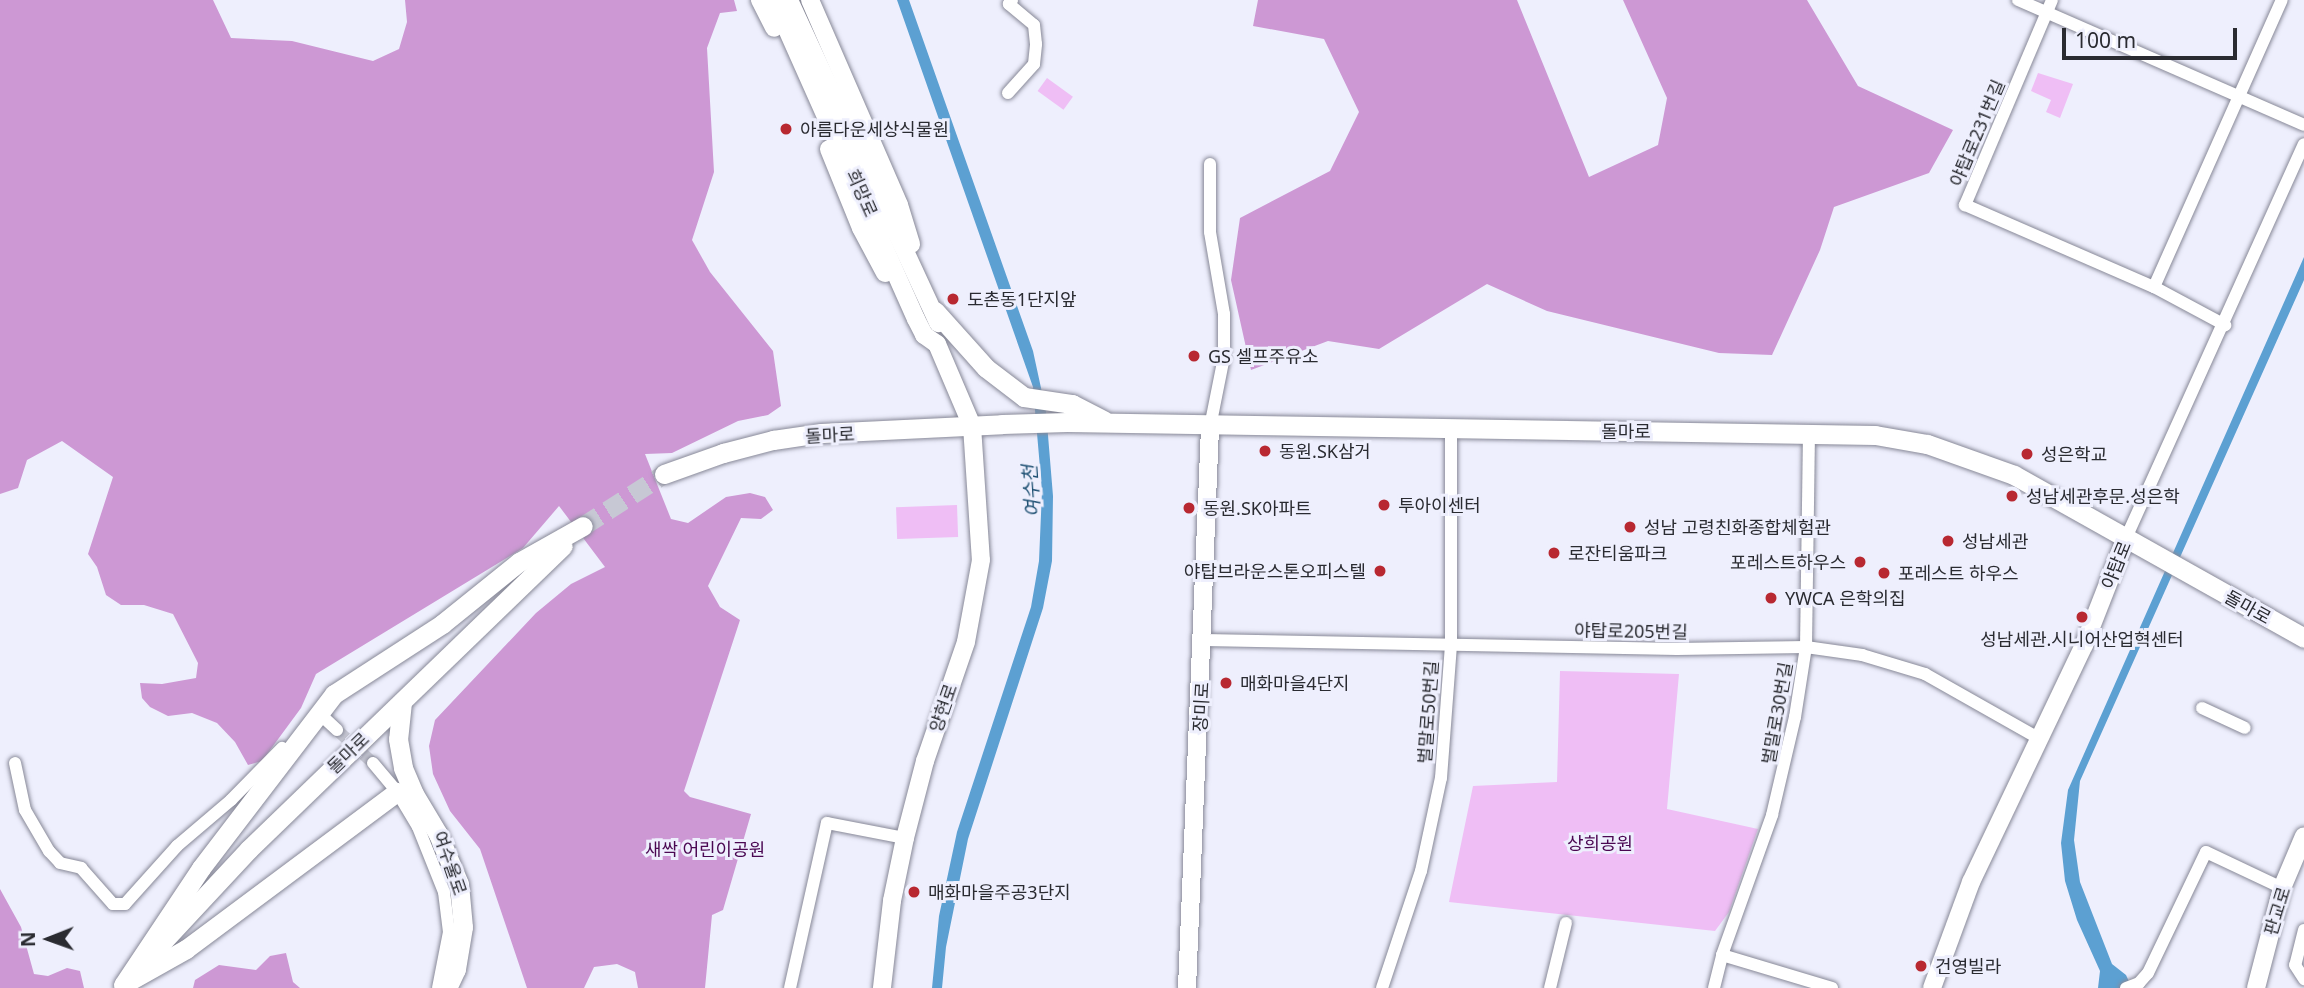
<!DOCTYPE html>
<meta charset="utf-8">
<style>
body{margin:0}
#map{position:relative;width:2304px;height:988px;overflow:hidden;background:#eeeffd;font-family:"Noto Sans","Noto Sans KR",sans-serif}
div>[style]{position:absolute}
.green>*{inset:0;background:#efbef5;transform-origin:0 0}
.forest>*{inset:0;background:#cd98d4}
.water>*{inset:0;background:#5ca0d2}
.street-tunnel>*{height:12px;margin-top:-6px;transform-origin:0;background:repeating-linear-gradient(90deg,#c7c8d4 0 12px,transparent 0 18px)}
.primary-tunnel>*{height:19px;margin-top:-9.5px;transform-origin:0;background:repeating-linear-gradient(90deg,#c7c8d4 0 19px,transparent 0 29px)}
.roads{filter:drop-shadow(0 0 2px #878897) drop-shadow(0 0 2px #878897)}
.street>*{height:12px;margin:-6px;padding:0 6px;transform-origin:6px;border-radius:6px;background:#fff}
.secondary>*{height:18px;margin:-9px;padding:0 9px;transform-origin:9px;border-radius:9px;background:#fff}
.primary>*{height:19px;margin:-9.5px;padding:0 9.5px;transform-origin:9.5px;border-radius:9.5px;background:#fff}
.dots>*{width:19px;height:19px;translate:-50% -50%;box-sizing:border-box;border:4px solid #eeeffd;border-radius:50%}
span{translate:-50% -50%;white-space:nowrap;text-align:center;line-height:1.15;-webkit-text-stroke:6px #eeeffd;paint-order:stroke}
.poi-label{font-size:18px;color:#2a2b31}
.left{translate:0 -50%;text-align:left}
.right{translate:-100% -50%;text-align:right}
.street-label{font-size:18px;color:#2a2b31}
.park-label{font-size:18px;color:#4a0752}
.water-label{font-size:19px;color:#1a4d70;font-style:italic}
.north{position:absolute;left:14px;top:904px;width:70px;height:70px;-webkit-text-stroke:5px #eeeffd;paint-order:stroke;rotate:269deg;font-size:19px;font-weight:700;line-height:28px;text-align:center;color:#2a2b31}
.north::after{content:'';display:block;margin:auto;width:24px;height:32px;background:#2a2b31;clip-path:polygon(50% 0,100% 100%,50% 72%,0 100%)}
.scale{position:absolute;left:2062px;top:28px;width:175px;height:32px;box-sizing:border-box;border:4px solid #2a2b31;border-top:0;padding-left:9px;font-size:21px;line-height:24px;white-space:nowrap;color:#2a2b31;-webkit-text-stroke:5px #eeeffd;paint-order:stroke}
</style>
<div id="map">
<div class="green">
<i style="clip-path:polygon(2038px 73px,2073px 84px,2060px 118px,2046px 112px,2051px 100px,2031px 91px)"></i>
<i style="left:1047px;top:78px;width:32px;height:16px;rotate:36deg"></i>
<i style="left:957px;top:505px;width:32px;height:61px;rotate:88deg"></i>
<i style="clip-path:polygon(1560px 671px,1679px 674px,1667px 809px,1758px 829px,1729px 912px,1715px 931px,1449px 902px,1473px 786px,1557px 782px)"></i>
</div>
<div class="forest">
<i style="clip-path:polygon(0 0,213px 0,231px 38px,292px 41px,373px 61px,399px 49px,407px 22px,405px 0,734px 0,737px 11px,720px 13px,707px 48px,714px 172px,692px 240px,710px 272px,773px 351px,781px 406px,768px 415px,738px 421px,672px 453px,645px 454px,671px 519px,688px 523px,726px 497px,750px 493px,765px 497px,773px 510px,761px 519px,741px 518px,708px 586px,720px 607px,740px 620px,684px 791px,690px 797px,751px 814px,723px 910px,712px 915px,705px 988px,638px 988px,635px 972px,617px 964px,594px 967px,584px 988px,527px 988px,480px 849px,450px 811px,433px 774px,429px 746px,435px 720px,536px 613px,571px 584px,605px 567px,559px 506px,523px 548px,316px 674px,301px 708px,262px 761px,248px 765px,235px 742px,217px 723px,192px 713px,168px 716px,150px 707px,142px 698px,140px 683px,162px 684px,196px 678px,198px 663px,173px 614px,144px 605px,121px 605px,106px 595px,97px 567px,88px 554px,113px 477px,62px 441px,27px 460px,18px 488px,0 494px)"></i>
<i style="clip-path:polygon(1258px 0,1517px 0,1589px 177px,1658px 145px,1667px 98px,1623px 0,1807px 0,1858px 86px,1953px 130px,1929px 173px,1834px 207px,1820px 250px,1772px 355px,1719px 353px,1547px 311px,1487px 284px,1379px 349px,1328px 341px,1251px 370px,1231px 280px,1240px 218px,1330px 171px,1359px 112px,1324px 39px,1253px 26px)"></i>
<i style="clip-path:polygon(0 889px,21px 927px,34px 974px,48px 976px,67px 968px,80px 971px,84px 988px,0 988px)"></i>
<i style="clip-path:polygon(286px 953px,293px 982px,300px 988px,193px 988px,195px 980px,219px 965px,256px 970px,270px 956px)"></i>
</div>
<div class="water">
<i style="clip-path:polygon(897px 0,909px 0,1033px 351px,1046px 411px,1053px 496px,1052px 561px,1043px 608px,968px 839px,946px 947px,942px 988px,932px 988px,939px 916px,957px 832px,1031px 607px,1039px 561px,1042px 491px,1033px 387px)"></i>
<i style="clip-path:polygon(2304px 257px,2304px 280px,2080px 781px,2074px 840px,2080px 882px,2112px 964px,2126px 975px,2132px 988px,2098px 988px,2100px 971px,2077px 920px,2065px 881px,2061px 843px,2068px 790px)"></i>
</div>
<div class="street-tunnel">
<i style="left:337px;top:730px;width:49px;rotate:42.5deg"></i>
</div>
<div class="primary-tunnel">
<i style="left:583px;top:526px;width:96px;rotate:-32.7deg"></i>
</div>
<div class="roads">
<div class="street">
<i style="left:2018px;top:0;width:312px;rotate:23.6deg"></i>
<i style="left:2052px;top:0;width:223px;rotate:113deg"></i>
<i style="left:1965px;top:205px;width:206px;rotate:23.5deg"></i>
<i style="left:2154px;top:287px;width:81px;rotate:28.2deg"></i>
<i style="left:1008px;top:93px;width:39px;rotate:-48deg"></i>
<i style="left:1034px;top:64px;width:20px;rotate:-84deg"></i>
<i style="left:1036px;top:44px;width:19px;rotate:-96deg"></i>
<i style="left:1034px;top:25px;width:33px;rotate:-140deg"></i>
<i style="left:1009px;top:4px;width:5px;rotate:-53deg"></i>
<i style="left:2154px;top:287px;width:314px;rotate:-66deg"></i>
<i style="left:1210px;top:427px;width:71px;rotate:-78.7deg"></i>
<i style="left:1224px;top:357px;width:43px;rotate:-90deg"></i>
<i style="left:1224px;top:314px;width:83px;rotate:-99.7deg"></i>
<i style="left:1210px;top:232px;width:68px;rotate:-90deg"></i>
<i style="left:2126px;top:538px;width:432px;rotate:-65.7deg"></i>
<i style="left:1204px;top:640px;width:473px;rotate:1.1deg"></i>
<i style="left:1677px;top:649px;width:129px;rotate:-0.9deg"></i>
<i style="left:1806px;top:647px;width:57px;rotate:8.1deg"></i>
<i style="left:1862px;top:655px;width:66px;rotate:16.8deg"></i>
<i style="left:1925px;top:674px;width:130px;rotate:29.5deg"></i>
<i style="left:2202px;top:708px;width:47px;rotate:24.9deg"></i>
<i style="left:314px;top:720px;width:9px;rotate:-36deg"></i>
<i style="left:321px;top:715px;width:22px;rotate:43deg"></i>
<i style="left:15px;top:763px;width:48px;rotate:78deg"></i>
<i style="left:25px;top:810px;width:48px;rotate:59.7deg"></i>
<i style="left:49px;top:851px;width:16px;rotate:47deg"></i>
<i style="left:60px;top:863px;width:22px;rotate:13deg"></i>
<i style="left:81px;top:868px;width:48px;rotate:48.4deg"></i>
<i style="left:113px;top:904px;width:12px"></i>
<i style="left:125px;top:904px;width:78px;rotate:-48.1deg"></i>
<i style="left:177px;top:846px;width:71px;rotate:-40.4deg"></i>
<i style="left:231px;top:800px;width:73px;rotate:-45.6deg"></i>
<i style="left:373px;top:763px;width:38px;rotate:50deg"></i>
<i style="left:397px;top:792px;width:41px;rotate:59deg"></i>
<i style="left:418px;top:827px;width:70px;rotate:68.2deg"></i>
<i style="left:444px;top:892px;width:40px;rotate:82.9deg"></i>
<i style="left:449px;top:932px;width:57px;rotate:101.1deg"></i>
<i style="left:2304px;top:930px;width:36px;rotate:104deg"></i>
<i style="left:2295px;top:965px;width:17px;rotate:57deg"></i>
<i style="left:1722px;top:955px;width:115px;rotate:16.7deg"></i>
<i style="left:790px;top:988px;width:169px;rotate:-77.4deg"></i>
<i style="left:827px;top:823px;width:79px;rotate:10.9deg"></i>
<i style="left:1382px;top:988px;width:123px;rotate:-71.6deg"></i>
<i style="left:1421px;top:871px;width:95px;rotate:-77.9deg"></i>
<i style="left:1441px;top:778px;width:133px;rotate:-85.7deg"></i>
<i style="left:1451px;top:645px;width:215px;rotate:-90deg"></i>
<i style="left:1550px;top:988px;width:67px;rotate:-76.2deg"></i>
<i style="left:1714px;top:988px;width:34px;rotate:-76deg"></i>
<i style="left:1722px;top:955px;width:149px;rotate:-70.3deg"></i>
<i style="left:1772px;top:815px;width:101px;rotate:-76.8deg"></i>
<i style="left:1795px;top:717px;width:71px;rotate:-81.1deg"></i>
<i style="left:1806px;top:647px;width:215px;rotate:-89.2deg"></i>
<i style="left:2126px;top:988px;width:14px;rotate:-21deg"></i>
<i style="left:2139px;top:983px;width:13px;rotate:-48deg"></i>
<i style="left:2148px;top:973px;width:134px;rotate:-64.4deg"></i>
<i style="left:2206px;top:852px;width:84px;rotate:25.3deg"></i>
</div>
<div class="secondary">
<i style="left:760px;top:0;width:31px;rotate:63deg"></i>
<i style="left:774px;top:0;width:349px;rotate:66deg"></i>
<i style="left:916px;top:319px;width:18px;rotate:63deg"></i>
<i style="left:924px;top:335px;width:16px;rotate:35deg"></i>
<i style="left:937px;top:344px;width:89px;rotate:66.9deg"></i>
<i style="left:972px;top:426px;width:134px;rotate:86.2deg"></i>
<i style="left:981px;top:560px;width:83px;rotate:100.4deg"></i>
<i style="left:966px;top:642px;width:126px;rotate:109deg"></i>
<i style="left:925px;top:761px;width:80px;rotate:104.6deg"></i>
<i style="left:905px;top:838px;width:64px;rotate:101.7deg"></i>
<i style="left:892px;top:901px;width:88px;rotate:96.6deg"></i>
<i style="left:789px;top:0;width:356px;rotate:65.2deg"></i>
<i style="left:810px;top:0;width:223px;rotate:66.5deg"></i>
<i style="left:899px;top:205px;width:41px;rotate:72.9deg"></i>
<i style="left:829px;top:149px;width:85px;rotate:67.9deg"></i>
<i style="left:861px;top:228px;width:51px;rotate:61.9deg"></i>
<i style="left:1187px;top:988px;width:561px;rotate:-87.65deg"></i>
<i style="left:1932px;top:988px;width:113px;rotate:-69.8deg"></i>
<i style="left:1971px;top:882px;width:263px;rotate:-64.5deg"></i>
<i style="left:2084px;top:645px;width:115px;rotate:-68.6deg"></i>
<i style="left:2256px;top:988px;width:103px;rotate:-75.4deg"></i>
<i style="left:2282px;top:888px;width:56px;rotate:-67.1deg"></i>
</div>
<div class="primary">
<i style="left:935px;top:311px;width:76px;rotate:48.2deg"></i>
<i style="left:986px;top:368px;width:48px;rotate:37.3deg"></i>
<i style="left:1024px;top:397px;width:49px;rotate:8.3deg"></i>
<i style="left:1072px;top:404px;width:36px;rotate:27deg"></i>
<i style="left:664px;top:474px;width:63px;rotate:-19.6deg"></i>
<i style="left:723px;top:453px;width:52px;rotate:-14.6deg"></i>
<i style="left:773px;top:440px;width:49px;rotate:-8.3deg"></i>
<i style="left:821px;top:433px;width:181px;rotate:-2.8deg"></i>
<i style="left:1002px;top:424px;width:65px;rotate:-1.8deg"></i>
<i style="left:1067px;top:422px;width:808px;rotate:0.92deg"></i>
<i style="left:1875px;top:435px;width:53px;rotate:9.8deg"></i>
<i style="left:1927px;top:444px;width:92px;rotate:19.6deg"></i>
<i style="left:2014px;top:475px;width:333px;rotate:29.3deg"></i>
<i style="left:402px;top:702px;width:37px;rotate:96deg"></i>
<i style="left:398px;top:739px;width:29px;rotate:80deg"></i>
<i style="left:403px;top:768px;width:28px;rotate:67deg"></i>
<i style="left:414px;top:794px;width:47px;rotate:59deg"></i>
<i style="left:438px;top:834px;width:54px;rotate:67.2deg"></i>
<i style="left:459px;top:884px;width:43px;rotate:84.7deg"></i>
<i style="left:463px;top:927px;width:43px;rotate:99.5deg"></i>
<i style="left:456px;top:969px;width:21px;rotate:115deg"></i>
<i style="left:154px;top:951px;width:139px;rotate:-47deg"></i>
<i style="left:249px;top:849px;width:436px;rotate:-44deg"></i>
<i style="left:124px;top:984px;width:71px;rotate:-29.4deg"></i>
<i style="left:186px;top:949px;width:263px;rotate:-36.7deg"></i>
<i style="left:123px;top:985px;width:141px;rotate:-56.3deg"></i>
<i style="left:201px;top:868px;width:219px;rotate:-52.6deg"></i>
<i style="left:334px;top:694px;width:129px;rotate:-32.9deg"></i>
<i style="left:442px;top:624px;width:99px;rotate:-38.8deg"></i>
<i style="left:519px;top:562px;width:73px;rotate:-29.4deg"></i>
</div>
</div>
<div class="dots">
<i style="left:786px;top:129px;background:#b82831"></i>
<i style="left:953px;top:299px;background:#b82831"></i>
<i style="left:1194px;top:356px;background:#b82831"></i>
<i style="left:1265px;top:451px;background:#b82831"></i>
<i style="left:2027px;top:454px;background:#b82831"></i>
<i style="left:2012px;top:496px;background:#b82831"></i>
<i style="left:1384px;top:505px;background:#b82831"></i>
<i style="left:1189px;top:508px;background:#b82831"></i>
<i style="left:1630px;top:527px;background:#b82831"></i>
<i style="left:1948px;top:541px;background:#b82831"></i>
<i style="left:1554px;top:553px;background:#b82831"></i>
<i style="left:1860px;top:562px;background:#b82831"></i>
<i style="left:1380px;top:571px;background:#b82831"></i>
<i style="left:1884px;top:573px;background:#b82831"></i>
<i style="left:1771px;top:598px;background:#b82831"></i>
<i style="left:2082px;top:617px;background:#b82831"></i>
<i style="left:1226px;top:683px;background:#b82831"></i>
<i style="left:914px;top:892px;background:#b82831"></i>
<i style="left:1921px;top:966px;background:#b82831"></i>
</div>
<div class="poi-label">
<span class="left" style="left:800px;top:129px">아름다운세상식물원</span>
<span class="left" style="left:967px;top:299px">도촌동1단지앞</span>
<span class="left" style="left:1208px;top:356px">GS 셀프주유소</span>
<span class="left" style="left:1279px;top:451px">동원.SK삼거</span>
<span class="left" style="left:2041px;top:454px">성은학교</span>
<span class="left" style="left:2026px;top:496px">성남세관후문.성은학</span>
<span class="left" style="left:1398px;top:505px">투아이센터</span>
<span class="left" style="left:1203px;top:508px">동원.SK아파트</span>
<span class="left" style="left:1644px;top:527px">성남 고령친화종합체험관</span>
<span class="left" style="left:1962px;top:541px">성남세관</span>
<span class="left" style="left:1568px;top:553px">로잔티움파크</span>
<span class="right" style="left:1846px;top:562px">포레스트하우스</span>
<span class="right" style="left:1366px;top:571px">야탑브라운스톤오피스텔</span>
<span class="left" style="left:1898px;top:573px">포레스트 하우스</span>
<span class="left" style="left:1785px;top:598px">YWCA 은학의집</span>
<span style="left:2082px;top:639px">성남세관.시니어산업혁센터</span>
<span class="left" style="left:1240px;top:683px">매화마을4단지</span>
<span class="left" style="left:928px;top:892px">매화마을주공3단지</span>
<span class="left" style="left:1935px;top:966px">건영빌라</span>
</div>
<div class="street-label">
<span style="left:1977px;top:133px;rotate:-67deg">야탑로231번길</span>
<span style="left:862px;top:193px;rotate:66deg">희망로</span>
<span style="left:1626px;top:431px">돌마로</span>
<span style="left:830px;top:435px;rotate:-3deg">돌마로</span>
<span style="left:2116px;top:565px;rotate:-68deg">야탑로</span>
<span style="left:2248px;top:607px;rotate:29deg">돌마로</span>
<span style="left:1631px;top:631px;rotate:1deg">야탑로205번길</span>
<span style="left:1201px;top:707px;rotate:-87deg">장미로</span>
<span style="left:943px;top:708px;rotate:-71deg">양현로</span>
<span style="left:1428px;top:712px;rotate:-86deg">벌말로50번길</span>
<span style="left:1777px;top:713px;rotate:-80deg">벌말로30번길</span>
<span style="left:348px;top:753px;rotate:-44deg">돌마로</span>
<span style="left:450px;top:863px;rotate:71deg">여수울로</span>
<span style="left:2277px;top:911px;rotate:-73deg">판교로</span>
</div>
<div class="park-label">
<span style="left:1600px;top:843px">상희공원</span>
<span style="left:705px;top:849px">새싹 어린이공원</span>
</div>
<div class="water-label">
<span style="left:1032px;top:491px;rotate:-94deg">여수천</span>
</div>
<div class="north">N</div>
<div class="scale">100 m</div>
</div>
